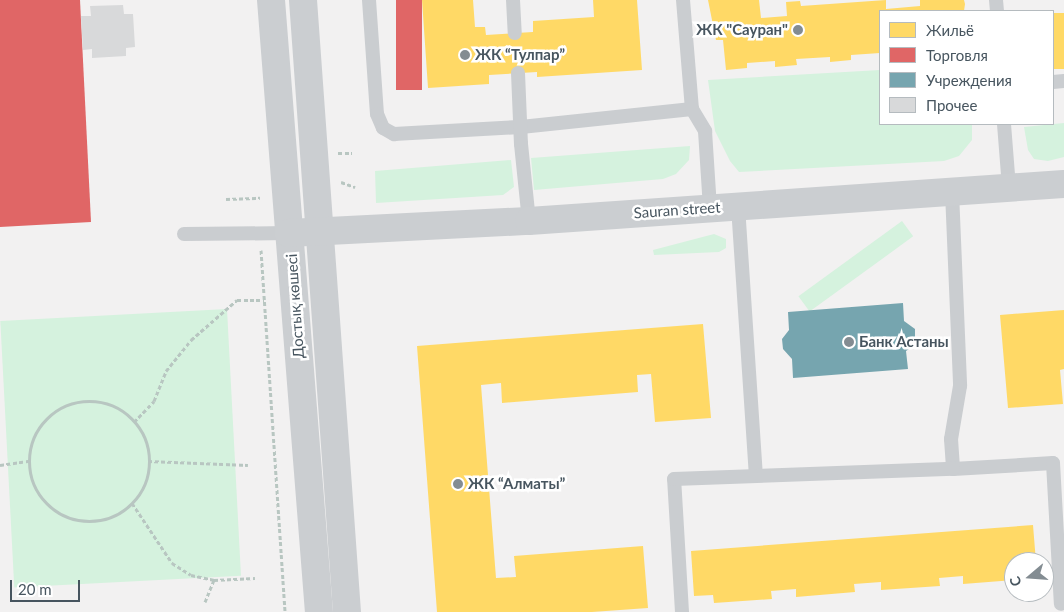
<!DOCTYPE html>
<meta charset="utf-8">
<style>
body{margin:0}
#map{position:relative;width:1064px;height:612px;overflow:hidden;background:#f2f1f1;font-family:Lato,sans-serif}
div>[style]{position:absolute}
.green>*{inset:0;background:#d5f2de;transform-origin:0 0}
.homes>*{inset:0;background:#ffd966;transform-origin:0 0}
.shops>*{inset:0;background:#e06666;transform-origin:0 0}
.public>*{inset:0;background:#76a5af}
.building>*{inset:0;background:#d8d9da}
.path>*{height:3px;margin-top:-1.5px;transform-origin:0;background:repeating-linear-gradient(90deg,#b8c6c1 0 4px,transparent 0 6.5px)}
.path>.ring{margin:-1.5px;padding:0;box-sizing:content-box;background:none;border:3px solid #b8c6c1;border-radius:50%}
.lane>*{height:14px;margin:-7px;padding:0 7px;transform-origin:7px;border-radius:7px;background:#cacdd0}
.secondary>*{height:28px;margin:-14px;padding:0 14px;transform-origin:14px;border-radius:14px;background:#cbced1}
.dots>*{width:14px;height:14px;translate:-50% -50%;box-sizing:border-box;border:2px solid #fff;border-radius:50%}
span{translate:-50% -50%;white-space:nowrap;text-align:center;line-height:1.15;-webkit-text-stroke:5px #fff;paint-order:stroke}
.poi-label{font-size:15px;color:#47555f;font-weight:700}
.right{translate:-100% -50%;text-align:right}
.left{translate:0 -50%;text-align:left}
.street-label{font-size:15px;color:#47555f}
.legend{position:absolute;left:879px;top:10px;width:175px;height:115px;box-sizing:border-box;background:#fff;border:1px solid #b5bbbf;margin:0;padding:6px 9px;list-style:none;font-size:15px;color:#47555f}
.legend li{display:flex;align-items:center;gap:10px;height:25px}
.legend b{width:25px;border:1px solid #b5bbbf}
.north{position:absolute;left:1004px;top:552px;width:50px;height:50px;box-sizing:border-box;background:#fff;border:1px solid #b5bbbf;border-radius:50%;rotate:252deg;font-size:14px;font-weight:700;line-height:20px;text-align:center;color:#47555f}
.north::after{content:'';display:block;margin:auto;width:18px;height:22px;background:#838c92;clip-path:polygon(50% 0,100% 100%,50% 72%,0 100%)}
.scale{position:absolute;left:10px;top:580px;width:70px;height:22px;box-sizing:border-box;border:2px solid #47555f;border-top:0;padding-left:6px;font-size:15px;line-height:18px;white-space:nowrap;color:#47555f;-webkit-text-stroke:4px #fff;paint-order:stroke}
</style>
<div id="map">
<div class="green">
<i style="clip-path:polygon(880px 70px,880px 124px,972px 124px,972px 140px,959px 156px,944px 161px,739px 172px,730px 161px,715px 131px,708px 80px)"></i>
<i style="clip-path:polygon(1064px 123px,1064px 157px,1048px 161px,1034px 159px,1028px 150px,1024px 127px)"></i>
<i style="clip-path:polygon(690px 146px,689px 160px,676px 174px,663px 179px,534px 190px,531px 158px)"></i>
<i style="clip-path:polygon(511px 160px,514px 187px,503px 195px,376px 203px,375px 171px)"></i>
<i style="left:902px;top:221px;width:19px;height:128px;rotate:54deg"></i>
<i style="clip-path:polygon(714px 234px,726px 239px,726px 248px,719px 252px,654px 255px,653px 250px)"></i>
<i style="left:227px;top:309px;width:267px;height:227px;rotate:87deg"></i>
</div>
<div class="homes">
<i style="clip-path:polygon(422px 0,473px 0,475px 27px,485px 27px,486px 35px,533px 32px,533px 21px,594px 17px,593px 0,637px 0,642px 70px,537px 77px,537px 72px,489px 75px,489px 84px,428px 88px)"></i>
<i style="clip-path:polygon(708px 0,759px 0,761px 18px,787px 16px,786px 2px,800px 1px,801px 6px,886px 0,886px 9px,920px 6px,920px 0,964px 0,965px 4px,964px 11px,880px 11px,880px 53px,851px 55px,851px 60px,830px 62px,830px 57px,796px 59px,797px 65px,775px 67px,775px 61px,747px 63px,747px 68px,726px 70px,723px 40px,716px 40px)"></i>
<i style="left:1064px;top:13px;width:56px;height:11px;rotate:90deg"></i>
<i style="clip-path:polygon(1064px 310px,1064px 369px,1060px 370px,1063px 404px,1008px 408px,1000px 315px)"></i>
<i style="clip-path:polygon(703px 324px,711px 418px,655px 422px,651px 374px,637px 375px,638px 392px,502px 403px,501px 383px,481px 385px,496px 578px,516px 577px,514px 556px,643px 546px,648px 608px,592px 612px,437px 612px,417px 346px)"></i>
<i style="clip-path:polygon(1033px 525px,1036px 562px,1014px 562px,1014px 580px,963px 584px,963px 576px,939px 578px,940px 586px,881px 590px,881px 582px,854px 584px,855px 592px,796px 597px,796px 589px,771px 591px,772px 599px,714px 603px,713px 595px,694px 596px,691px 551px)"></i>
</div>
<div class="shops">
<i style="clip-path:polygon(0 0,80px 0,91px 222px,0 227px)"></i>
<i style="left:396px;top:0;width:26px;height:90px"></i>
</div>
<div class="public">
<i style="clip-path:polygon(903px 303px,904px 321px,915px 329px,915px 345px,906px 351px,908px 369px,793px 378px,792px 359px,783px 349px,782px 339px,789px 330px,788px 312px)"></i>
</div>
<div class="building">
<i style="clip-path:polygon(123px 5px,124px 14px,133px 14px,135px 47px,126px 48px,126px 56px,92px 58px,92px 49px,83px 50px,81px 16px,91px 16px,90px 6px)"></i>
</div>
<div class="path">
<i style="left:338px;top:153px;width:14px"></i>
<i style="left:341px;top:182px;width:15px;rotate:20deg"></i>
<i style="left:226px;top:199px;width:34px;rotate:-2deg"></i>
<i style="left:261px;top:250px;width:363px;rotate:86.2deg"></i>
<i class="ring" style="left:29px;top:401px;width:117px;height:117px"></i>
<i style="left:134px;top:422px;width:29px;rotate:-46deg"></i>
<i style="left:154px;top:401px;width:32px;rotate:-68deg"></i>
<i style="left:166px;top:371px;width:40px;rotate:-51deg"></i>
<i style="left:191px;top:340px;width:61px;rotate:-41deg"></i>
<i style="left:237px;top:300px;width:27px"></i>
<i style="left:148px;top:461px;width:100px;rotate:2.3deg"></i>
<i style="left:0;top:465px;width:30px;rotate:-8deg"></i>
<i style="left:132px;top:503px;width:72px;rotate:56.3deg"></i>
<i style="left:172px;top:563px;width:22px;rotate:32deg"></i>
<i style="left:191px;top:575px;width:24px;rotate:12deg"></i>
<i style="left:205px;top:602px;width:24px;rotate:-68deg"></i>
<i style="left:214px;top:580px;width:41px;rotate:-2.8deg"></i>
</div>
<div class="lane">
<i style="left:369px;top:0;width:114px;rotate:86deg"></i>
<i style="left:377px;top:114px;width:15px;rotate:67deg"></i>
<i style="left:383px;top:128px;width:13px;rotate:29deg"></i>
<i style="left:394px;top:134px;width:127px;rotate:-3.2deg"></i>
<i style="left:521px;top:127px;width:172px;rotate:-6deg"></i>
<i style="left:513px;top:0;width:33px;rotate:87deg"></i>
<i style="left:683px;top:0;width:109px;rotate:85.3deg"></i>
<i style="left:692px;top:109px;width:26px;rotate:59deg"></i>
<i style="left:705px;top:131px;width:77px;rotate:86.3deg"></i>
<i style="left:996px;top:0;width:11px;rotate:85deg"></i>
<i style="left:518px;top:73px;width:71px;rotate:87.6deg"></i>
<i style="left:521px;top:144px;width:77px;rotate:84.1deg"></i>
<i style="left:1053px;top:82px;width:11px;rotate:-5deg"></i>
<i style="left:1004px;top:124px;width:64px;rotate:85.5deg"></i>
<i style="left:952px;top:192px;width:194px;rotate:87.6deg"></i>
<i style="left:960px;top:386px;width:54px;rotate:99.6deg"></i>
<i style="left:951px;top:439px;width:30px;rotate:86deg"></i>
<i style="left:953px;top:469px;width:100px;rotate:-3.4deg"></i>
<i style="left:1053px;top:463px;width:141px;rotate:86.8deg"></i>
<i style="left:738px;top:206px;width:270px;rotate:86.2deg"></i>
<i style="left:184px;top:234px;width:105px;rotate:-0.5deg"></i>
<i style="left:682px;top:612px;width:133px;rotate:-93.4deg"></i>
<i style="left:674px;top:479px;width:279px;rotate:-2.1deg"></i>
</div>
<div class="secondary">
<i style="left:271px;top:0;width:614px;rotate:85.52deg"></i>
<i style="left:303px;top:0;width:614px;rotate:85.89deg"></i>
<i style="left:289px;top:233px;width:240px;rotate:-2.9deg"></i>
<i style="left:529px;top:221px;width:536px;rotate:-3.96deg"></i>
</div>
<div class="dots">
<i style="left:798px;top:30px;background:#838c92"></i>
<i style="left:465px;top:55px;background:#838c92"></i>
<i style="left:849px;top:342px;background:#838c92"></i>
<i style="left:458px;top:484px;background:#838c92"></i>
</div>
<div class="poi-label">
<span class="right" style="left:788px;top:30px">ЖК "Сауран"</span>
<span class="left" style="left:475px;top:55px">ЖК “Тулпар”</span>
<span class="left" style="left:859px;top:342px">Банк Астаны</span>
<span class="left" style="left:468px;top:484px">ЖК “Алматы”</span>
</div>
<div class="street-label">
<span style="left:677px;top:210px;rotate:-4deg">Sauran street</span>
<span style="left:295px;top:306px;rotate:-94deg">Достық көшесі</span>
</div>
<ul class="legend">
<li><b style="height:14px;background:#ffd966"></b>Жильё</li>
<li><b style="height:14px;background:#e06666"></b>Торговля</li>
<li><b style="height:14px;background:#76a5af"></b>Учреждения</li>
<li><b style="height:14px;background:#d8d9da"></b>Прочее</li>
</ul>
<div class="north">С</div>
<div class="scale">20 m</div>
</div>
